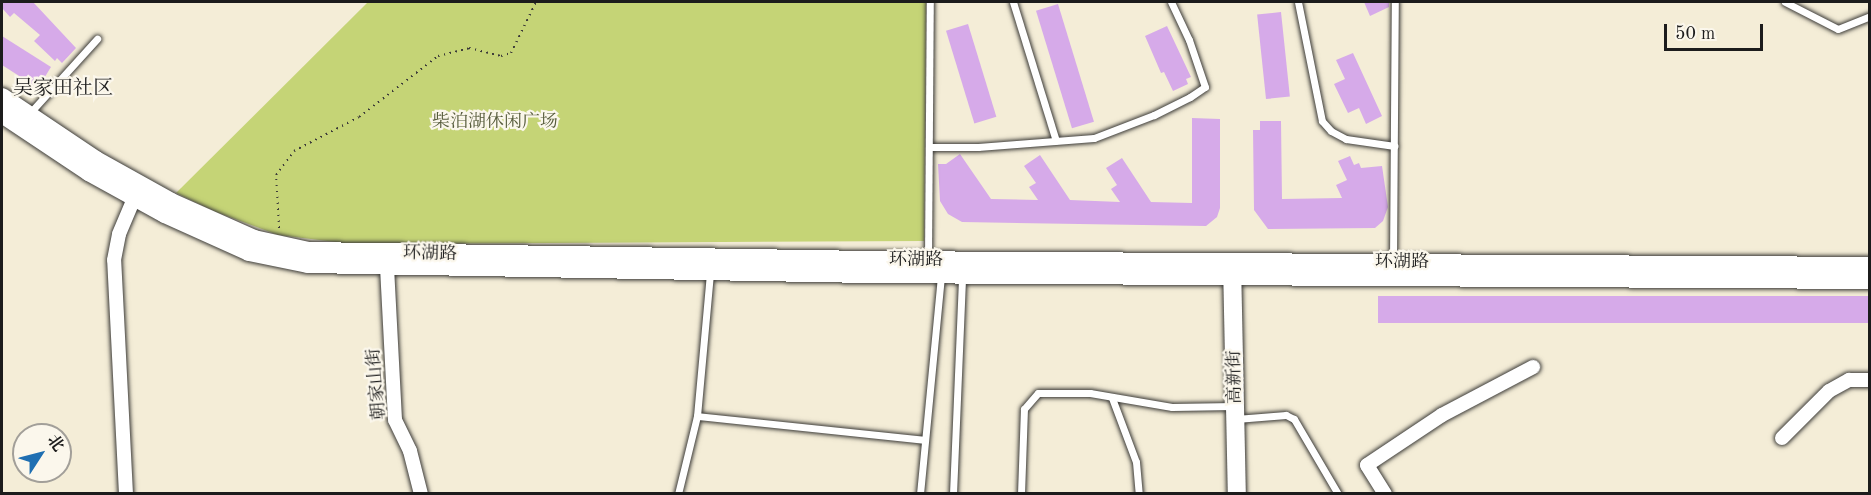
<!DOCTYPE html>
<meta charset="utf-8">
<style>
body{margin:0}
#map{position:relative;width:1871px;height:495px;overflow:hidden;background:#f4edd7;font-family:"Old Standard TT","Noto Serif SC",serif}
div>[style]{position:absolute}
.green>*{inset:0;background:#c5d476}
.building>*{inset:0;background:#d6aae9;transform-origin:0 0}
.path>*{height:2px;margin-top:-1px;transform-origin:0;background:repeating-linear-gradient(90deg,#3c3b38 0 1.5px,transparent 0 6px)}
.roads{filter:drop-shadow(0 0 2px #3c3b38) drop-shadow(0 0 2px #3c3b38)}
.lane>*{height:7px;margin:-3.5px;padding:0 3.5px;transform-origin:3.5px;border-radius:3.5px;background:#fff}
.street>*{height:14px;margin:-7px;padding:0 7px;transform-origin:7px;border-radius:7px;background:#fff}
.secondary>*{height:18px;margin:-9px;padding:0 9px;transform-origin:9px;border-radius:9px;background:#fff}
span{translate:-50% -50%;white-space:nowrap;text-align:center;line-height:1.15;-webkit-text-stroke:4.5px #fbf7ec;paint-order:stroke}
.park-label{font-size:18px;color:#575c3c}
.street-label{font-size:18px;color:#1c1c1c}
.neighbourhood-label{font-size:20px;color:#1c1c1c}
.frame{position:absolute;inset:0;border:3px solid #1c1c1c;pointer-events:none}
.north{position:absolute;left:12px;top:423px;width:60px;height:60px;box-sizing:border-box;background:#fbf7ec;border:2px solid #a29f99;border-radius:50%;rotate:54deg;font-size:16px;font-weight:700;line-height:24px;text-align:center;color:#1c1c1c}
.north::after{content:'';display:block;margin:auto;width:21px;height:27px;background:#1f6fb2;clip-path:polygon(50% 0,100% 100%,50% 72%,0 100%)}
.scale{position:absolute;left:1664px;top:24px;width:99px;height:27px;box-sizing:border-box;border:3px solid #1c1c1c;border-top:0;padding-left:8px;font-size:18px;line-height:21px;white-space:nowrap;color:#1c1c1c;-webkit-text-stroke:4px #fbf7ec;paint-order:stroke}
</style>
<div id="map">
<div class="green">
<i style="clip-path:polygon(368px 2px,926px 2px,924px 241px,352px 244px,278px 235px,216px 212px,176px 193px)"></i>
</div>
<div class="building">
<i style="clip-path:polygon(2px 2px,33px 2px,76px 48px,62px 63px,57px 58px,55px 61px,34px 41px,40px 35px,14px 13px,10px 17px,2px 8px)"></i>
<i style="clip-path:polygon(1364px 2px,1389px 2px,1389px 7px,1370px 16px)"></i>
<i style="left:1058px;top:4px;width:123px;height:23px;rotate:73deg"></i>
<i style="left:1281px;top:12px;width:85px;height:24px;rotate:84deg"></i>
<i style="left:968px;top:24px;width:97px;height:23px;rotate:73deg"></i>
<i style="clip-path:polygon(1167px 26px,1191px 77px,1186px 79px,1188px 84px,1173px 91px,1164px 72px,1161px 73px,1145px 36px)"></i>
<i style="clip-path:polygon(2px 36px,51px 67px,38px 88px,2px 65px)"></i>
<i style="clip-path:polygon(1353px 53px,1382px 116px,1366px 124px,1359px 108px,1348px 113px,1334px 84px,1345px 79px,1336px 60px)"></i>
<i style="clip-path:polygon(1192px 118px,1220px 119px,1220px 208px,1217px 217px,1206px 226px,962px 222px,948px 214px,940px 201px,938px 164px,946px 164px,960px 154px,991px 199px,1038px 200px,1029px 187px,1036px 183px,1024px 166px,1040px 155px,1070px 200px,1120px 202px,1111px 189px,1117px 185px,1106px 168px,1122px 158px,1151px 202px,1192px 203px)"></i>
<i style="clip-path:polygon(1260px 121px,1281px 121px,1282px 199px,1342px 198px,1336px 185px,1347px 180px,1338px 161px,1350px 156px,1354px 165px,1359px 163px,1361px 168px,1382px 166px,1388px 207px,1383px 221px,1375px 228px,1268px 229px,1254px 210px,1253px 130px,1260px 130px)"></i>
<i style="left:1378px;top:296px;width:491px;height:27px"></i>
</div>
<div class="path">
<i style="left:279px;top:228px;width:53px;rotate:-93.2deg"></i>
<i style="left:276px;top:175px;width:30px;rotate:-53deg"></i>
<i style="left:294px;top:151px;width:73px;rotate:-27.6deg"></i>
<i style="left:359px;top:117px;width:100px;rotate:-37.7deg"></i>
<i style="left:438px;top:56px;width:32px;rotate:-14deg"></i>
<i style="left:469px;top:48px;width:33px;rotate:14deg"></i>
<i style="left:501px;top:56px;width:10px;rotate:-17deg"></i>
<i style="left:511px;top:53px;width:57px;rotate:-63.9deg"></i>
</div>
<div class="roads">
<div class="lane">
<i style="left:1013px;top:2px;width:145px;rotate:72.8deg"></i>
<i style="left:1298px;top:2px;width:121px;rotate:78.6deg"></i>
<i style="left:1322px;top:121px;width:13px;rotate:48deg"></i>
<i style="left:1331px;top:131px;width:17px;rotate:28deg"></i>
<i style="left:1346px;top:139px;width:49px;rotate:8.3deg"></i>
<i style="left:1785px;top:2px;width:59px;rotate:27deg"></i>
<i style="left:1838px;top:29px;width:35px;rotate:-22deg"></i>
<i style="left:28px;top:115px;width:103px;rotate:-47.8deg"></i>
<i style="left:929px;top:147px;width:49px"></i>
<i style="left:978px;top:147px;width:116px;rotate:-4.4deg"></i>
<i style="left:1094px;top:138px;width:64px;rotate:-21deg"></i>
<i style="left:1154px;top:115px;width:40px;rotate:-26.6deg"></i>
<i style="left:1190px;top:97px;width:18px;rotate:-34deg"></i>
<i style="left:1205px;top:87px;width:50px;rotate:-108.8deg"></i>
<i style="left:1189px;top:40px;width:42px;rotate:-115.3deg"></i>
<i style="left:928px;top:260px;width:258px;rotate:-89.6deg"></i>
<i style="left:1393px;top:262px;width:260px;rotate:-89.6deg"></i>
<i style="left:1112px;top:398px;width:68px;rotate:69.4deg"></i>
<i style="left:1136px;top:462px;width:32px;rotate:85deg"></i>
<i style="left:697px;top:416px;width:229px;rotate:6deg"></i>
<i style="left:1236px;top:419px;width:50px;rotate:-4.6deg"></i>
<i style="left:1286px;top:415px;width:9px;rotate:27deg"></i>
<i style="left:1294px;top:419px;width:87px;rotate:59.6deg"></i>
<i style="left:678px;top:494px;width:80px;rotate:-76.3deg"></i>
<i style="left:697px;top:416px;width:145px;rotate:-84.8deg"></i>
<i style="left:920px;top:494px;width:221px;rotate:-84.5deg"></i>
<i style="left:953px;top:494px;width:218px;rotate:-87.6deg"></i>
<i style="left:1021px;top:494px;width:85px;rotate:-88deg"></i>
<i style="left:1024px;top:409px;width:21px;rotate:-49deg"></i>
<i style="left:1038px;top:393px;width:52px"></i>
<i style="left:1090px;top:393px;width:83px;rotate:9.7deg"></i>
<i style="left:1172px;top:407px;width:62px;rotate:-0.9deg"></i>
</div>
<div class="street">
<i style="left:387px;top:267px;width:153px;rotate:87deg"></i>
<i style="left:395px;top:420px;width:34px;rotate:64deg"></i>
<i style="left:410px;top:451px;width:44px;rotate:75.7deg"></i>
<i style="left:1782px;top:438px;width:66px;rotate:-45deg"></i>
<i style="left:1829px;top:391px;width:23px;rotate:-29deg"></i>
<i style="left:1849px;top:380px;width:21px"></i>
<i style="left:126px;top:494px;width:234px;rotate:-92.9deg"></i>
<i style="left:114px;top:260px;width:26px;rotate:-79deg"></i>
<i style="left:119px;top:234px;width:39px;rotate:-67deg"></i>
<i style="left:1385px;top:494px;width:34px;rotate:-122deg"></i>
<i style="left:1367px;top:465px;width:90px;rotate:-33.7deg"></i>
<i style="left:1442px;top:415px;width:103px;rotate:-27.8deg"></i>
</div>
<div class="secondary">
<i style="left:2px;top:97px;width:113px;rotate:33.8deg"></i>
<i style="left:96px;top:160px;width:86px;rotate:29.2deg"></i>
<i style="left:171px;top:202px;width:91px;rotate:24deg"></i>
<i style="left:254px;top:239px;width:56px;rotate:12.3deg"></i>
<i style="left:309px;top:251px;width:560px;rotate:0.92deg"></i>
<i style="left:869px;top:260px;width:1001px;rotate:0.34deg"></i>
<i style="left:2px;top:114px;width:105px;rotate:33.7deg"></i>
<i style="left:89px;top:172px;width:87px;rotate:28.9deg"></i>
<i style="left:165px;top:214px;width:92px;rotate:24.3deg"></i>
<i style="left:249px;top:252px;width:60px;rotate:11.5deg"></i>
<i style="left:308px;top:264px;width:561px;rotate:1.02deg"></i>
<i style="left:869px;top:274px;width:1001px;rotate:0.34deg"></i>
<i style="left:1232px;top:263px;width:231px;rotate:88.8deg"></i>
</div>
</div>
<div class="park-label">
<span style="left:495px;top:122px">柴泊湖休闲广场</span>
</div>
<div class="street-label">
<span style="left:430px;top:254px;rotate:1deg">环湖路</span>
<span style="left:916px;top:260px">环湖路</span>
<span style="left:1402px;top:262px">环湖路</span>
<span style="left:1235px;top:377px;rotate:-91deg">高新街</span>
<span style="left:377px;top:384px;rotate:-95deg">朝家山街</span>
</div>
<div class="neighbourhood-label">
<span style="left:63px;top:89px">吴家田社区</span>
</div>
<div class="frame"></div>
<div class="north">北</div>
<div class="scale">50 m</div>
</div>
